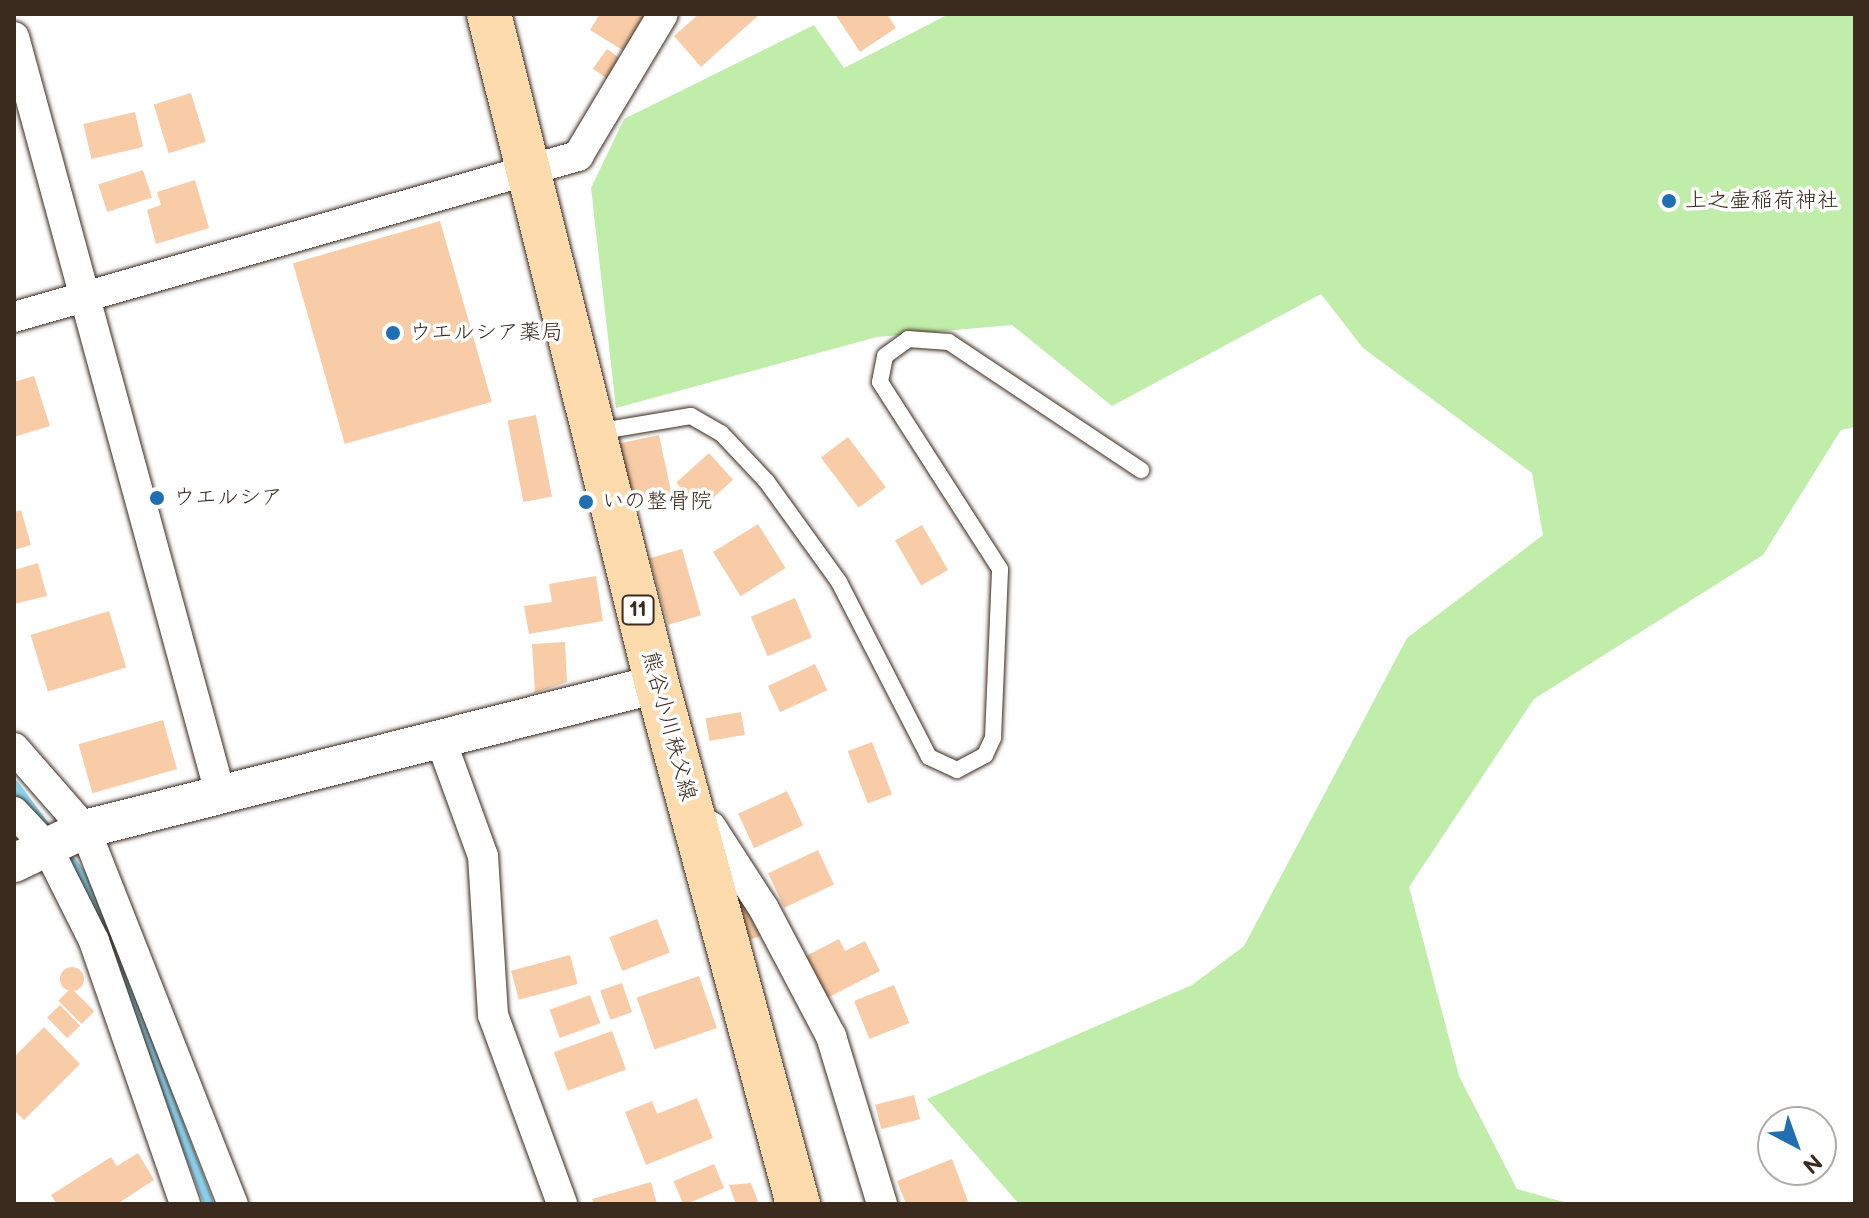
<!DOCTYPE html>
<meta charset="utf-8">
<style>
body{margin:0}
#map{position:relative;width:1869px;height:1218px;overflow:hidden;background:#fff;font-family:"Balsamiq Sans","Klee One",sans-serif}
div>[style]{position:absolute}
.green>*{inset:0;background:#c1edaa}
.stream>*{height:10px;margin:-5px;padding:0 5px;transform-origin:5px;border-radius:5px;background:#8dd3ef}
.building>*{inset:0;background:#f9cca8;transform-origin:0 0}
.round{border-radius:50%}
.roads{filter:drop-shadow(0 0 2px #3b2a1e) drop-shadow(0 0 2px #3b2a1e)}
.service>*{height:16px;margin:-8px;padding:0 8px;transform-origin:8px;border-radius:8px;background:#fff}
.minor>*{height:30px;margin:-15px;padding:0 15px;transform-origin:15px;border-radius:15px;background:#fff}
.tertiary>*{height:38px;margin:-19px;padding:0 19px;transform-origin:19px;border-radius:19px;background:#fff}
.primary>*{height:44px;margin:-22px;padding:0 22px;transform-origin:22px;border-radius:22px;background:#fedbac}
.dots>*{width:22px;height:22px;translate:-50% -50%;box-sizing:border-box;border:4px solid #fff;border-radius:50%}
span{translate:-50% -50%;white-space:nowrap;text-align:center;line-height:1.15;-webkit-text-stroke:7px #fff;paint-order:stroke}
.shield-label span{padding:2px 6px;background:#fff;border:2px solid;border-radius:6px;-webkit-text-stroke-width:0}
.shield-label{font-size:20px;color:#3b2a1e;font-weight:700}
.poi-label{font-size:22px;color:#3b2a1e}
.left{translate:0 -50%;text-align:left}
.street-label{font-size:22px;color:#3b2a1e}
.frame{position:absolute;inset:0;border:16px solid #3b2a1e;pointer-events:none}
.north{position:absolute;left:1757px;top:1106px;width:80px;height:80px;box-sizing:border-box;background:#fff;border:2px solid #b1aaa5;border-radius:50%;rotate:139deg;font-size:22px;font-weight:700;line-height:32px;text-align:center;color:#3b2a1e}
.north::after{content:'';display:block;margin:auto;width:28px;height:36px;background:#1f6fb2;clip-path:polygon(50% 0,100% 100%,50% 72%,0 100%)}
</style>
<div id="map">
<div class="green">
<i style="clip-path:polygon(949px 14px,1855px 14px,1855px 427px,1841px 430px,1763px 555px,1534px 699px,1409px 887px,1459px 1076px,1517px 1189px,1571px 1204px,1019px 1204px,927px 1099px,1192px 985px,1244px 946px,1407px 638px,1543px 535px,1532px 473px,1363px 348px,1321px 294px,1112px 406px,1012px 325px,877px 337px,616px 408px,591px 188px,624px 119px,814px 25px,844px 68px)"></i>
</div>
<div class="stream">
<i style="left:14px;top:785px;width:122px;rotate:53.3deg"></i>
<i style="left:87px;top:883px;width:343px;rotate:69.2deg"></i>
</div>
<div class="building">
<i style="clip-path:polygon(600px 14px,647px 14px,624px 51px,590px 30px)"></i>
<i style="clip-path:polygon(699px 14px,760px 14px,701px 67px,674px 36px)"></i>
<i style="clip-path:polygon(835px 14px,887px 14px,896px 28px,860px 52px)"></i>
<i style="left:607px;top:49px;width:19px;height:24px;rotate:36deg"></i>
<i style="left:191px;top:93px;width:51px;height:39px;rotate:73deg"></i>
<i style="left:135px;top:112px;width:36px;height:53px;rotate:77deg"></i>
<i style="left:143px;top:170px;width:29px;height:47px;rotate:72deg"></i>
<i style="clip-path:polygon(195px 180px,209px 228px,156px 244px,147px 210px,161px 205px,157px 192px)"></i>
<i style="left:440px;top:221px;width:188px;height:153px;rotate:74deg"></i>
<i style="clip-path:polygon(34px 376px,50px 426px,14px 437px,14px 382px)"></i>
<i style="left:536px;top:415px;width:83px;height:29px;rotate:79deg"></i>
<i style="left:659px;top:435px;width:59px;height:43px;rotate:78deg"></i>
<i style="left:848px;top:437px;width:63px;height:34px;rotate:53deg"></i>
<i style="left:709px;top:453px;width:36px;height:44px;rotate:48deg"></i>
<i style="clip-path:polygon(21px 510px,31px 545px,14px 550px,14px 512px)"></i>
<i style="left:758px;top:524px;width:52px;height:53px;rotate:58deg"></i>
<i style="left:922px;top:525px;width:52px;height:31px;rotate:60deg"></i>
<i style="left:682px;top:549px;width:69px;height:34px;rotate:74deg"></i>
<i style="clip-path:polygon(38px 563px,47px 596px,14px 604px,14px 570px)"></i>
<i style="clip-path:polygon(596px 576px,603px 621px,529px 634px,524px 606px,552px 602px,549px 584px)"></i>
<i style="left:795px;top:598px;width:43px;height:48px;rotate:67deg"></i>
<i style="left:109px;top:611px;width:59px;height:82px;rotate:73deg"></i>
<i style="clip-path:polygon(565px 642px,567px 682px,535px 693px,532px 644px)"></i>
<i style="left:815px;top:664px;width:29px;height:52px;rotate:65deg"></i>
<i style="left:741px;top:712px;width:23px;height:36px;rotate:80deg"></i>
<i style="left:163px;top:720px;width:51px;height:88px;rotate:74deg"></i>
<i style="left:872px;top:742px;width:56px;height:26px;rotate:69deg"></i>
<i style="left:787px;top:791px;width:38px;height:54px;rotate:65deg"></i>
<i style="left:818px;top:850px;width:38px;height:55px;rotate:65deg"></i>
<i style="clip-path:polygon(747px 899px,764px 935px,743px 942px,732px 904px)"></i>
<i style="left:657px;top:919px;width:36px;height:51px;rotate:69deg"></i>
<i style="clip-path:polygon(839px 939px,845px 951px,865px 941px,880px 971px,827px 998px,806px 956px)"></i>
<i style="left:570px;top:955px;width:30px;height:61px;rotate:75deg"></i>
<i class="round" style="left:60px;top:967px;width:24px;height:24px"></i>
<i style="left:699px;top:976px;width:55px;height:66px;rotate:71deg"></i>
<i style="left:622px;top:983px;width:31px;height:23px;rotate:71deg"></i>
<i style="left:894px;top:985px;width:41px;height:43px;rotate:68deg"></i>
<i style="left:71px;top:988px;width:33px;height:18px;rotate:45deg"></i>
<i style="left:590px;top:995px;width:30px;height:43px;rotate:70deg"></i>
<i style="left:60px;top:1005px;width:29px;height:18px;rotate:46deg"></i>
<i style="clip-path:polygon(44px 1027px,80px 1064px,24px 1120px,14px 1110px,14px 1057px)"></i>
<i style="left:612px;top:1031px;width:41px;height:62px;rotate:70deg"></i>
<i style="left:914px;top:1095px;width:25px;height:40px;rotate:76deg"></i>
<i style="clip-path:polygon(697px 1098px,713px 1138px,646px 1165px,625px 1112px,652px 1101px,657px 1114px)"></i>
<i style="clip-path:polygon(138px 1153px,154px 1180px,117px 1204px,57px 1204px,51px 1195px,111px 1157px,117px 1166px)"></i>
<i style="clip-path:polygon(952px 1159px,969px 1204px,906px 1204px,897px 1181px)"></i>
<i style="left:714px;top:1164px;width:26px;height:44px;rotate:67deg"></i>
<i style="clip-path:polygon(651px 1182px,657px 1204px,594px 1204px,592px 1199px)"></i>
<i style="clip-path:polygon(751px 1183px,759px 1204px,736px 1204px,729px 1185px)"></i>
</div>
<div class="roads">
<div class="service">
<i style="left:596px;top:432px;width:96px;rotate:-9.6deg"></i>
<i style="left:691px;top:416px;width:34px;rotate:30deg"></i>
<i style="left:721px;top:433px;width:67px;rotate:46.8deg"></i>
<i style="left:767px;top:482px;width:123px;rotate:54.2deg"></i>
<i style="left:839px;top:582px;width:197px;rotate:62.8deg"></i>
<i style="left:929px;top:757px;width:31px;rotate:25deg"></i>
<i style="left:957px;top:770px;width:32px;rotate:-28deg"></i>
<i style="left:985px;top:755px;width:19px;rotate:-65deg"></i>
<i style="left:993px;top:738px;width:169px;rotate:-87.6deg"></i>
<i style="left:1000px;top:569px;width:222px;rotate:-122.7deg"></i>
<i style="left:880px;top:382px;width:26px;rotate:-79deg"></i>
<i style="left:885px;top:356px;width:29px;rotate:-36deg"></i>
<i style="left:908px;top:339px;width:41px;rotate:4.2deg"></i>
<i style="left:949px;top:342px;width:231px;rotate:33.7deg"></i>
</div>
<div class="minor">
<i style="left:14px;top:37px;width:784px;rotate:74.76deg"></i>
<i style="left:14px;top:317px;width:587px;rotate:-15.93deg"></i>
<i style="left:578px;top:156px;width:165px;rotate:-59.1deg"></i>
<i style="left:440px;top:738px;width:126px;rotate:70deg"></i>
<i style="left:483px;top:856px;width:159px;rotate:86.4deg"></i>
<i style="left:493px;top:1015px;width:201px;rotate:69.9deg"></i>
<i style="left:14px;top:748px;width:108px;rotate:48.8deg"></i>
<i style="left:85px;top:829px;width:403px;rotate:68.5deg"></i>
<i style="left:14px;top:812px;width:48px;rotate:46.7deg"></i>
<i style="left:47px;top:847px;width:105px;rotate:63.4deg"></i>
<i style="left:94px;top:941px;width:278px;rotate:70.9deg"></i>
<i style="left:698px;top:819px;width:15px;rotate:32deg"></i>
<i style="left:711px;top:827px;width:98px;rotate:57.1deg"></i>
<i style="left:764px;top:909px;width:144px;rotate:62.2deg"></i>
<i style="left:831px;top:1036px;width:176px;rotate:73.1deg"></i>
</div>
<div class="tertiary">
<i style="left:14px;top:863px;width:79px;rotate:-25.6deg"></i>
<i style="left:85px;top:829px;width:590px;rotate:-14.22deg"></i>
</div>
<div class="primary">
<i style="left:489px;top:14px;width:691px;rotate:75.92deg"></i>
<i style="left:657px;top:684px;width:539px;rotate:74.83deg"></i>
</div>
</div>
<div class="dots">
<i style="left:1669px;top:201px;background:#1f6fb2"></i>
<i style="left:393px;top:333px;background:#1f6fb2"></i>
<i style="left:157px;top:498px;background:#1f6fb2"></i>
<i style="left:586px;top:502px;background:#1f6fb2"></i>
</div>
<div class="shield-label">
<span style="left:638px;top:610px">11</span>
</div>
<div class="poi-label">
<span class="left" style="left:1685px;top:201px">上之壷稲荷神社</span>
<span class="left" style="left:409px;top:333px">ウエルシア薬局</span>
<span class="left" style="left:173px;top:498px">ウエルシア</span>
<span class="left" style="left:602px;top:502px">いの整骨院</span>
</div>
<div class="street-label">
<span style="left:669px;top:726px;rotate:75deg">熊谷小川秩父線</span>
</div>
<div class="frame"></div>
<div class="north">N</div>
</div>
